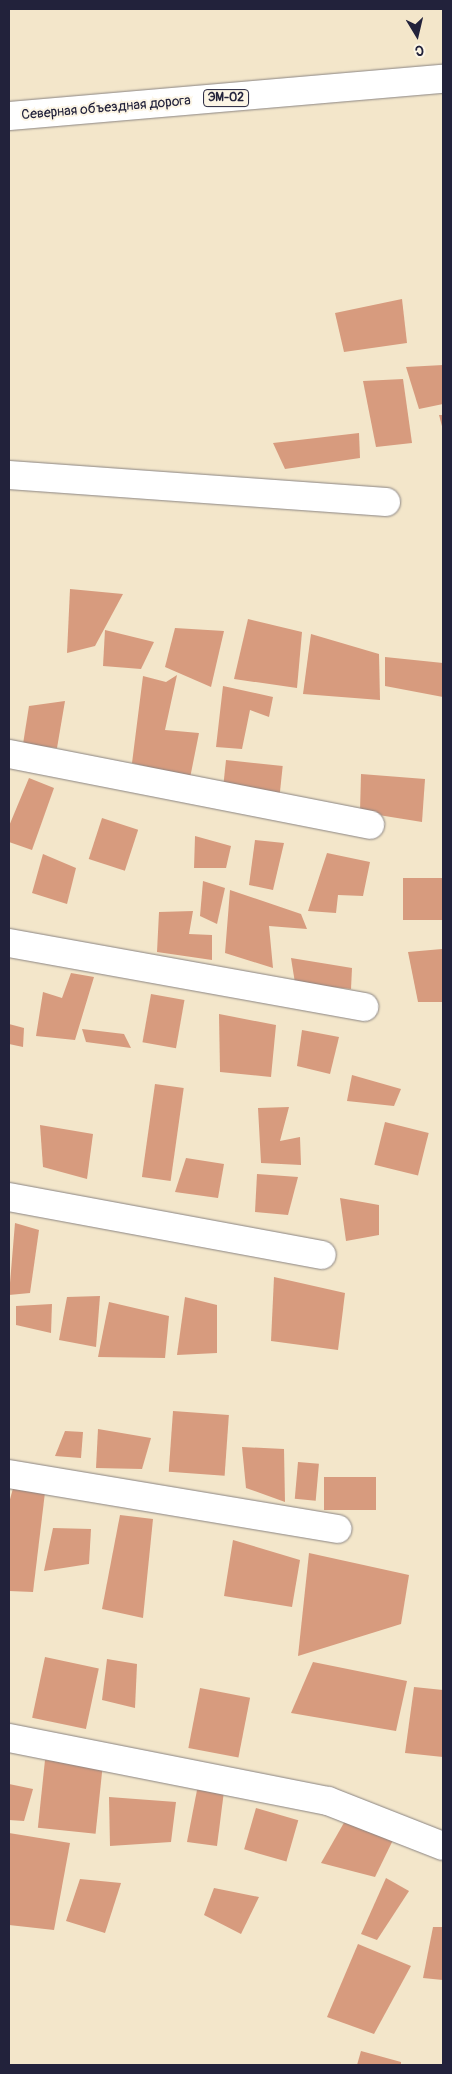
<!DOCTYPE html>
<meta charset="utf-8">
<style>
body{margin:0}
#map{position:relative;width:452px;height:2074px;overflow:hidden;background:#f3e6ca;font-family:Pangolin,sans-serif}
div>[style]{position:absolute}
.building>*{inset:0;background:#d79b7e;transform-origin:0 0}
.roads{filter:drop-shadow(0 0 1px #8a8482) drop-shadow(0 0 1px #8a8482)}
.street>*{height:28px;margin:-14px;padding:0 14px;transform-origin:14px;border-radius:14px;background:#fff}
.highway>*{height:28px;margin:-14px;padding:0 14px;transform-origin:14px;border-radius:14px;background:#fff}
span{translate:-50% -50%;white-space:nowrap;text-align:center;line-height:1.15;-webkit-text-stroke:4px #fcf5e5;paint-order:stroke}
.shield-label span{padding:1px 4px;background:#fcf5e5;border:1px solid;border-radius:4px;-webkit-text-stroke-width:0}
.shield-label{font-size:12px;color:#22223b;font-weight:700}
.street-label{font-size:14px;color:#22223b}
.frame{position:absolute;inset:0;border:10px solid #22223b;pointer-events:none}
.north{position:absolute;left:392px;top:10px;width:50px;height:50px;-webkit-text-stroke:4px #fcf5e5;paint-order:stroke;rotate:171deg;font-size:14px;font-weight:700;line-height:20px;text-align:center;color:#22223b}
.north::after{content:'';display:block;margin:auto;width:18px;height:22px;background:#22223b;clip-path:polygon(50% 0,100% 100%,50% 72%,0 100%)}
</style>
<div id="map">
<div class="building">
<i style="clip-path:polygon(402px 299px,407px 343px,344px 352px,335px 313px)"></i>
<i style="clip-path:polygon(443px 365px,443px 404px,419px 409px,406px 367px)"></i>
<i style="clip-path:polygon(403px 379px,412px 443px,376px 447px,363px 381px)"></i>
<i style="clip-path:polygon(439px 415px,443px 415px,443px 430px)"></i>
<i style="clip-path:polygon(359px 433px,360px 458px,285px 469px,273px 443px)"></i>
<i style="clip-path:polygon(70px 589px,123px 594px,95px 646px,67px 653px)"></i>
<i style="clip-path:polygon(248px 619px,302px 632px,297px 688px,234px 679px)"></i>
<i style="clip-path:polygon(175px 628px,224px 631px,211px 687px,165px 667px)"></i>
<i style="clip-path:polygon(105px 630px,154px 642px,141px 669px,103px 666px)"></i>
<i style="clip-path:polygon(311px 634px,379px 654px,380px 700px,303px 694px)"></i>
<i style="clip-path:polygon(385px 657px,443px 663px,443px 697px,385px 686px)"></i>
<i style="clip-path:polygon(177px 675px,165px 730px,199px 733px,190px 778px,132px 763px,143px 676px,166px 682px)"></i>
<i style="clip-path:polygon(223px 686px,273px 697px,269px 717px,250px 710px,242px 749px,216px 747px)"></i>
<i style="clip-path:polygon(65px 701px,57px 748px,23px 744px,29px 706px)"></i>
<i style="left:226px;top:760px;width:57px;height:29px;rotate:6deg"></i>
<i style="clip-path:polygon(361px 774px,425px 779px,422px 822px,360px 812px)"></i>
<i style="clip-path:polygon(29px 778px,54px 788px,32px 850px,9px 842px,9px 826px)"></i>
<i style="left:102px;top:818px;width:38px;height:43px;rotate:18deg"></i>
<i style="clip-path:polygon(195px 836px,231px 846px,226px 868px,194px 868px)"></i>
<i style="clip-path:polygon(255px 840px,284px 843px,273px 890px,249px 885px)"></i>
<i style="clip-path:polygon(327px 853px,370px 862px,363px 896px,338px 895px,336px 913px,308px 911px)"></i>
<i style="clip-path:polygon(43px 854px,76px 868px,67px 904px,32px 893px)"></i>
<i style="left:403px;top:878px;width:40px;height:42px"></i>
<i style="clip-path:polygon(203px 881px,225px 888px,217px 924px,200px 916px)"></i>
<i style="clip-path:polygon(230px 890px,301px 914px,307px 929px,269px 926px,273px 968px,225px 953px)"></i>
<i style="clip-path:polygon(193px 911px,189px 934px,212px 935px,212px 960px,157px 952px,159px 912px)"></i>
<i style="clip-path:polygon(442px 949px,443px 1002px,418px 1002px,408px 952px)"></i>
<i style="clip-path:polygon(291px 958px,352px 968px,351px 989px,295px 983px)"></i>
<i style="clip-path:polygon(71px 973px,94px 977px,75px 1040px,36px 1036px,43px 992px,62px 998px)"></i>
<i style="left:151px;top:994px;width:34px;height:49px;rotate:10deg"></i>
<i style="clip-path:polygon(219px 1014px,276px 1025px,271px 1077px,220px 1072px)"></i>
<i style="clip-path:polygon(9px 1024px,24px 1028px,23px 1047px,9px 1044px)"></i>
<i style="clip-path:polygon(82px 1029px,124px 1034px,131px 1048px,86px 1042px)"></i>
<i style="clip-path:polygon(302px 1030px,339px 1037px,330px 1074px,297px 1066px)"></i>
<i style="clip-path:polygon(352px 1075px,401px 1089px,394px 1106px,347px 1101px)"></i>
<i style="left:155px;top:1084px;width:29px;height:94px;rotate:8deg"></i>
<i style="clip-path:polygon(289px 1107px,280px 1141px,300px 1137px,301px 1165px,261px 1163px,258px 1108px)"></i>
<i style="left:385px;top:1122px;width:45px;height:44px;rotate:14deg"></i>
<i style="clip-path:polygon(40px 1125px,93px 1134px,87px 1179px,43px 1167px)"></i>
<i style="clip-path:polygon(186px 1158px,224px 1164px,218px 1198px,175px 1192px)"></i>
<i style="clip-path:polygon(257px 1174px,298px 1177px,288px 1215px,255px 1212px)"></i>
<i style="clip-path:polygon(340px 1198px,379px 1205px,379px 1235px,346px 1241px)"></i>
<i style="clip-path:polygon(15px 1223px,39px 1230px,30px 1293px,9px 1295px)"></i>
<i style="clip-path:polygon(274px 1277px,345px 1293px,338px 1350px,271px 1341px)"></i>
<i style="clip-path:polygon(100px 1296px,96px 1347px,59px 1340px,67px 1297px)"></i>
<i style="clip-path:polygon(185px 1297px,217px 1305px,217px 1353px,177px 1355px)"></i>
<i style="clip-path:polygon(109px 1302px,169px 1316px,165px 1358px,98px 1357px)"></i>
<i style="clip-path:polygon(52px 1304px,51px 1333px,16px 1325px,16px 1306px)"></i>
<i style="left:173px;top:1411px;width:56px;height:61px;rotate:4deg"></i>
<i style="clip-path:polygon(98px 1429px,151px 1438px,142px 1469px,96px 1468px)"></i>
<i style="clip-path:polygon(65px 1431px,83px 1432px,81px 1458px,55px 1456px)"></i>
<i style="clip-path:polygon(242px 1447px,284px 1449px,285px 1502px,246px 1488px)"></i>
<i style="left:298px;top:1462px;width:21px;height:37px;rotate:5deg"></i>
<i style="left:324px;top:1477px;width:52px;height:33px"></i>
<i style="clip-path:polygon(15px 1481px,46px 1484px,33px 1592px,9px 1591px,9px 1503px)"></i>
<i style="clip-path:polygon(120px 1515px,153px 1519px,143px 1618px,102px 1609px)"></i>
<i style="clip-path:polygon(53px 1528px,91px 1529px,89px 1564px,44px 1571px)"></i>
<i style="clip-path:polygon(233px 1540px,300px 1560px,292px 1607px,224px 1596px)"></i>
<i style="clip-path:polygon(309px 1553px,409px 1575px,401px 1624px,298px 1656px)"></i>
<i style="left:45px;top:1657px;width:55px;height:62px;rotate:12deg"></i>
<i style="clip-path:polygon(107px 1659px,137px 1664px,135px 1708px,102px 1700px)"></i>
<i style="clip-path:polygon(313px 1662px,407px 1681px,396px 1731px,291px 1713px)"></i>
<i style="clip-path:polygon(414px 1687px,443px 1690px,443px 1757px,405px 1753px)"></i>
<i style="left:200px;top:1688px;width:51px;height:61px;rotate:11deg"></i>
<i style="left:45px;top:1760px;width:58px;height:68px;rotate:6deg"></i>
<i style="clip-path:polygon(9px 1784px,33px 1789px,24px 1821px,9px 1820px)"></i>
<i style="clip-path:polygon(197px 1790px,224px 1791px,217px 1846px,187px 1842px)"></i>
<i style="clip-path:polygon(109px 1797px,176px 1802px,171px 1842px,110px 1846px)"></i>
<i style="left:256px;top:1808px;width:44px;height:43px;rotate:16deg"></i>
<i style="clip-path:polygon(345px 1821px,394px 1838px,375px 1877px,321px 1863px)"></i>
<i style="clip-path:polygon(9px 1833px,70px 1843px,54px 1930px,9px 1925px)"></i>
<i style="clip-path:polygon(386px 1878px,409px 1891px,377px 1940px,361px 1934px)"></i>
<i style="clip-path:polygon(80px 1879px,121px 1883px,105px 1933px,66px 1921px)"></i>
<i style="clip-path:polygon(214px 1888px,259px 1897px,241px 1934px,204px 1915px)"></i>
<i style="clip-path:polygon(433px 1927px,443px 1927px,443px 1980px,423px 1978px)"></i>
<i style="clip-path:polygon(358px 1944px,411px 1966px,374px 2034px,327px 2017px)"></i>
<i style="clip-path:polygon(361px 2051px,401px 2062px,401px 2065px,357px 2065px)"></i>
</div>
<div class="roads">
<div class="street">
<i style="left:9px;top:475px;width:378px;rotate:4.1deg"></i>
<i style="left:9px;top:754px;width:368px;rotate:11.1deg"></i>
<i style="left:9px;top:943px;width:361px;rotate:10.2deg"></i>
<i style="left:9px;top:1197px;width:318px;rotate:10.5deg"></i>
<i style="left:9px;top:1474px;width:333px;rotate:9.5deg"></i>
<i style="left:9px;top:1738px;width:325px;rotate:11.2deg"></i>
<i style="left:328px;top:1801px;width:123px;rotate:21.4deg"></i>
</div>
<div class="highway">
<i style="left:9px;top:116px;width:436px;rotate:-4.9deg"></i>
</div>
</div>
<div class="shield-label">
<span style="left:226px;top:98px">ЭМ-02</span>
</div>
<div class="street-label">
<span style="left:106px;top:108px;rotate:-5deg">Северная объездная дорога</span>
</div>
<div class="frame"></div>
<div class="north">С</div>
</div>
